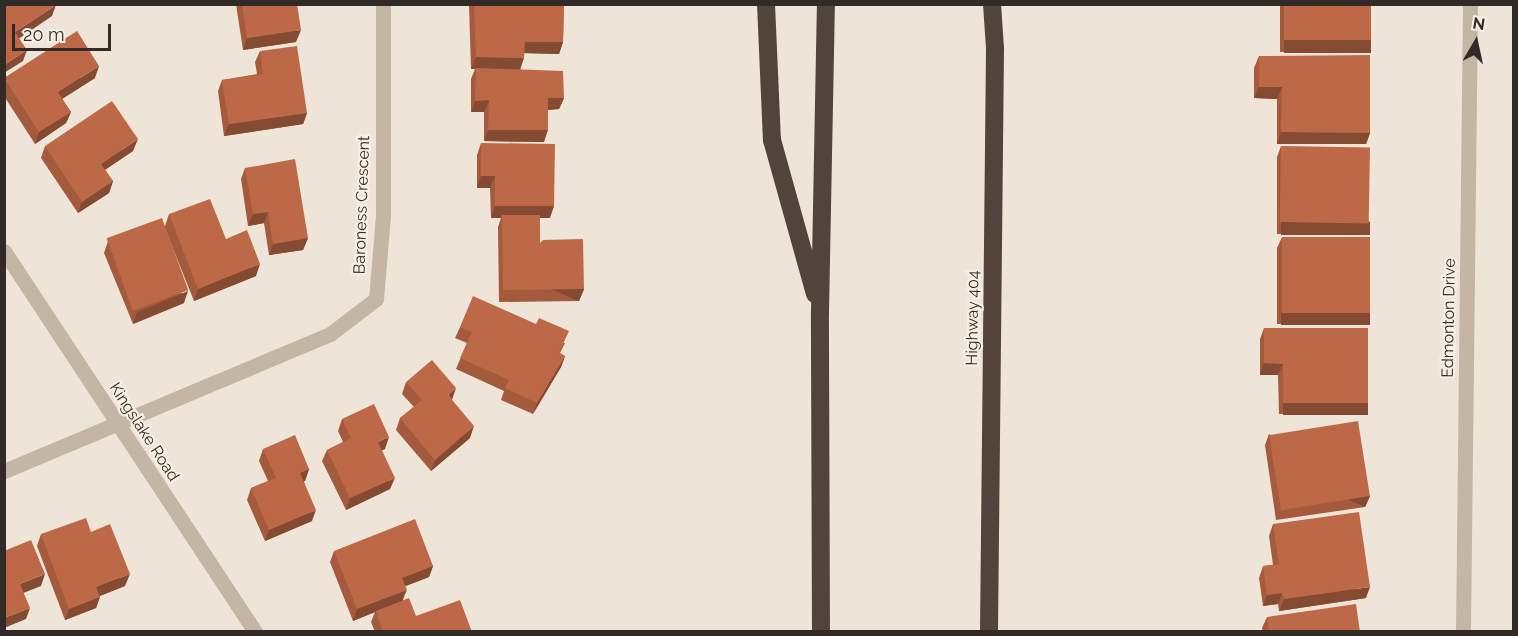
<!DOCTYPE html>
<style>
body{margin:0}
#map{position:relative;width:1518px;height:636px;overflow:hidden;background:#eee5d8;font-family:Raleway,sans-serif}
div>[style]{position:absolute}
.minor>*{height:15px;margin:-7.5px;padding:0 7.5px;transform-origin:7.5px;border-radius:7.5px;background:#c5b5a5}
.motorway>*{height:18px;margin:-9px;padding:0 9px;transform-origin:9px;border-radius:9px;background:#52443d}
.wall>*{inset:0;background:#a35a3d}
.shaded-wall>*{inset:0;background:#844a32;transform-origin:0 0}
.building>*{inset:0;background:#bd6947;transform-origin:0 0}
span{translate:-50% -50%;white-space:nowrap;text-align:center;line-height:1.15;-webkit-text-stroke:4.5px #f7efe3;paint-order:stroke}
.street-label{font-size:16px;color:#322a26}
.frame{position:absolute;inset:0;border:6px solid #322a26;pointer-events:none}
.north{position:absolute;left:1446px;top:12px;width:60px;height:60px;-webkit-text-stroke:4px #f7efe3;paint-order:stroke;rotate:9deg;font-size:16px;font-weight:700;line-height:24px;text-align:center;color:#322a26}
.north::after{content:'';display:block;margin:auto;width:21px;height:27px;background:#322a26;clip-path:polygon(50% 0,100% 100%,50% 72%,0 100%)}
.scale{position:absolute;left:12px;top:24px;width:99px;height:27px;box-sizing:border-box;border:3px solid #322a26;border-top:0;padding-left:8px;font-size:18px;line-height:21px;white-space:nowrap;color:#322a26;-webkit-text-stroke:4px #f7efe3;paint-order:stroke}
</style>
<div id="map">
<div class="minor">
<i style="left:4px;top:251px;width:456px;rotate:56.6deg"></i>
<i style="left:4px;top:471px;width:354px;rotate:-22.8deg"></i>
<i style="left:330px;top:334px;width:58px;rotate:-37.3deg"></i>
<i style="left:376px;top:299px;width:83px;rotate:-85.2deg"></i>
<i style="left:383px;top:216px;width:212px;rotate:-90deg"></i>
<i style="left:1463px;top:632px;width:628px;rotate:-89.36deg"></i>
</div>
<div class="motorway">
<i style="left:766px;top:4px;width:136px;rotate:87.5deg"></i>
<i style="left:772px;top:140px;width:160px;rotate:74.4deg"></i>
<i style="left:821px;top:632px;width:320px;rotate:-90.2deg"></i>
<i style="left:820px;top:312px;width:308px;rotate:-88.9deg"></i>
<i style="left:989px;top:632px;width:584px;rotate:-89.41deg"></i>
<i style="left:995px;top:48px;width:44px;rotate:-93.9deg"></i>
</div>
<div class="wall">
<i style="clip-path:polygon(236px 4px,297px 4px,296px 42px,243px 50px)"></i>
<i style="clip-path:polygon(469px 4px,564px 4px,563px 42px,559px 54px,524px 53px,520px 69px,564px 98px,559px 109px,548px 110px,544px 142px,484px 141px,484px 112px,471px 112px,471px 79px,475px 69px,471px 69px)"></i>
<i style="clip-path:polygon(1280px 4px,1371px 4px,1371px 40px,1367px 52px,1280px 52px)"></i>
<i style="clip-path:polygon(260px 51px,307px 113px,303px 124px,224px 136px,218px 91px,222px 80px,257px 74px,255px 62px)"></i>
<i style="clip-path:polygon(1259px 56px,1370px 133px,1366px 144px,1277px 144px,1277px 99px,1254px 98px,1254px 68px)"></i>
<i style="clip-path:polygon(4px 78px,95px 78px,62px 99px,71px 112px,66px 123px,35px 144px,4px 96px)"></i>
<i style="clip-path:polygon(481px 143px,550px 218px,540px 218px,540px 243px,584px 289px,579px 301px,499px 302px,498px 227px,501px 218px,491px 218px,490px 188px,477px 188px,477px 155px)"></i>
<i style="clip-path:polygon(45px 146px,133px 151px,105px 170px,113px 181px,109px 193px,78px 213px,41px 158px)"></i>
<i style="clip-path:polygon(1281px 146px,1370px 222px,1366px 234px,1277px 234px,1277px 157px)"></i>
<i style="clip-path:polygon(245px 168px,308px 238px,303px 250px,269px 255px,264px 223px,248px 226px,241px 179px)"></i>
<i style="clip-path:polygon(169px 214px,226px 239px,256px 276px,194px 301px,166px 231px,184px 303px,133px 324px,104px 253px,108px 241px,165px 226px)"></i>
<i style="clip-path:polygon(1282px 237px,1370px 313px,1365px 324px,1277px 324px,1277px 248px)"></i>
<i style="clip-path:polygon(460px 327px,565px 343px,560px 353px,565px 356px,561px 367px,533px 414px,501px 400px,504px 391px,456px 369px,467px 343px,455px 338px)"></i>
<i style="clip-path:polygon(1264px 328px,1368px 403px,1364px 414px,1279px 414px,1278px 375px,1260px 375px,1260px 339px)"></i>
<i style="clip-path:polygon(406px 382px,452px 400px,470px 438px,431px 471px,396px 430px,400px 418px,414px 407px,402px 394px)"></i>
<i style="clip-path:polygon(342px 419px,385px 449px,382px 450px,390px 489px,346px 510px,322px 461px,327px 450px,343px 442px,338px 431px)"></i>
<i style="clip-path:polygon(1269px 434px,1370px 496px,1365px 507px,1276px 520px,1265px 445px)"></i>
<i style="clip-path:polygon(263px 449px,309px 469px,305px 481px,304px 481px,312px 521px,265px 541px,247px 500px,251px 488px,268px 481px,259px 461px)"></i>
<i style="clip-path:polygon(1273px 524px,1366px 598px,1279px 611px,1278px 604px,1263px 606px,1259px 578px,1263px 566px,1273px 565px,1269px 536px)"></i>
<i style="clip-path:polygon(91px 532px,125px 586px,100px 596px,96px 608px,65px 620px,37px 546px,41px 534px)"></i>
<i style="clip-path:polygon(334px 551px,433px 566px,429px 577px,405px 586px,403px 601px,416px 616px,472px 632px,375px 632px,371px 622px,375px 612px,353px 621px,330px 562px)"></i>
<i style="clip-path:polygon(1267px 617px,1360px 632px,1263px 632px,1262px 628px)"></i>
</div>
<div class="shaded-wall">
<i style="clip-path:polygon(56px 5px,52px 16px,11px 44px,15px 32px)"></i>
<i style="clip-path:polygon(301px 30px,296px 42px,243px 50px,247px 38px)"></i>
<i style="left:1284px;top:40px;width:87px;height:13px"></i>
<i style="clip-path:polygon(525px 42px,563px 42px,559px 54px,520px 53px)"></i>
<i style="clip-path:polygon(27px 50px,23px 61px,4px 73px,4px 65px)"></i>
<i style="clip-path:polygon(476px 57px,524px 58px,520px 70px,471px 69px)"></i>
<i style="clip-path:polygon(99px 66px,95px 78px,54px 104px,58px 92px)"></i>
<i style="clip-path:polygon(1259px 87px,1282px 87px,1277px 99px,1254px 98px)"></i>
<i style="clip-path:polygon(548px 98px,564px 98px,559px 109px,544px 110px)"></i>
<i style="clip-path:polygon(489px 100px,484px 112px,471px 112px,475px 101px)"></i>
<i style="clip-path:polygon(71px 112px,66px 123px,35px 144px,39px 132px)"></i>
<i style="clip-path:polygon(307px 113px,303px 124px,224px 136px,229px 124px)"></i>
<i style="clip-path:polygon(488px 130px,548px 130px,544px 142px,484px 141px)"></i>
<i style="clip-path:polygon(1281px 132px,1370px 133px,1366px 144px,1277px 144px)"></i>
<i style="clip-path:polygon(138px 139px,133px 151px,97px 175px,101px 164px)"></i>
<i style="clip-path:polygon(481px 176px,495px 176px,490px 188px,477px 188px)"></i>
<i style="clip-path:polygon(113px 181px,109px 193px,78px 213px,82px 202px)"></i>
<i style="clip-path:polygon(495px 206px,554px 206px,550px 218px,502px 218px,502px 215px,501px 218px,491px 218px)"></i>
<i style="clip-path:polygon(268px 212px,264px 223px,248px 226px,253px 214px)"></i>
<i style="left:1281px;top:222px;width:89px;height:13px"></i>
<i style="clip-path:polygon(308px 238px,303px 250px,269px 255px,273px 244px)"></i>
<i style="clip-path:polygon(260px 264px,256px 276px,194px 301px,198px 289px)"></i>
<i style="left:584px;top:289px;width:13px;height:81px;rotate:113deg"></i>
<i style="clip-path:polygon(188px 291px,184px 303px,133px 324px,137px 312px)"></i>
<i style="left:1281px;top:313px;width:89px;height:12px"></i>
<i style="clip-path:polygon(565px 356px,561px 367px,533px 414px,537px 403px)"></i>
<i style="clip-path:polygon(1264px 363px,1283px 364px,1278px 375px,1260px 375px)"></i>
<i style="clip-path:polygon(456px 388px,452px 400px,448px 395px)"></i>
<i style="left:1283px;top:403px;width:85px;height:12px"></i>
<i style="clip-path:polygon(474px 426px,470px 438px,431px 471px,435px 460px)"></i>
<i style="clip-path:polygon(389px 437px,385px 449px,374px 454px,378px 442px)"></i>
<i style="clip-path:polygon(309px 469px,305px 481px,296px 484px,300px 473px)"></i>
<i style="clip-path:polygon(395px 478px,390px 489px,346px 510px,350px 498px)"></i>
<i style="left:1370px;top:496px;width:12px;height:91px;rotate:114deg"></i>
<i style="clip-path:polygon(316px 510px,312px 521px,265px 541px,269px 530px)"></i>
<i style="clip-path:polygon(433px 566px,429px 577px,398px 589px,402px 578px)"></i>
<i style="clip-path:polygon(45px 574px,41px 586px,16px 596px,20px 584px)"></i>
<i style="clip-path:polygon(130px 574px,125px 586px,92px 599px,96px 587px)"></i>
<i style="clip-path:polygon(1370px 587px,1366px 598px,1279px 611px,1284px 599px)"></i>
<i style="clip-path:polygon(407px 590px,402px 601px,353px 621px,357px 609px)"></i>
<i style="clip-path:polygon(1282px 593px,1278px 604px,1263px 606px,1267px 595px)"></i>
<i style="clip-path:polygon(100px 597px,96px 608px,65px 620px,69px 609px)"></i>
<i style="clip-path:polygon(30px 608px,26px 619px,4px 628px,4px 618px)"></i>
</div>
<div class="building">
<i style="clip-path:polygon(4px 4px,56px 5px,15px 32px,27px 50px,4px 65px)"></i>
<i style="clip-path:polygon(242px 4px,297px 4px,301px 30px,247px 38px)"></i>
<i style="clip-path:polygon(474px 4px,564px 4px,563px 42px,525px 42px,524px 58px,476px 57px)"></i>
<i style="left:1284px;top:4px;width:87px;height:36px"></i>
<i style="clip-path:polygon(77px 31px,99px 66px,58px 92px,71px 112px,39px 132px,4px 78px)"></i>
<i style="clip-path:polygon(297px 46px,307px 113px,229px 124px,222px 80px,263px 74px,260px 51px)"></i>
<i style="clip-path:polygon(1370px 55px,1370px 133px,1281px 132px,1282px 87px,1259px 87px,1259px 56px)"></i>
<i style="clip-path:polygon(476px 68px,563px 71px,564px 98px,548px 98px,548px 130px,488px 130px,489px 100px,475px 101px)"></i>
<i style="clip-path:polygon(112px 101px,138px 139px,101px 164px,113px 181px,82px 202px,45px 146px)"></i>
<i style="clip-path:polygon(481px 143px,555px 144px,554px 206px,495px 206px,495px 176px,481px 176px)"></i>
<i style="left:1281px;top:146px;width:89px;height:76px;rotate:1deg"></i>
<i style="clip-path:polygon(295px 159px,308px 238px,273px 244px,268px 212px,253px 214px,245px 168px)"></i>
<i style="clip-path:polygon(210px 199px,226px 239px,247px 230px,260px 264px,198px 289px,169px 214px)"></i>
<i style="clip-path:polygon(502px 215px,540px 215px,540px 243px,543px 240px,583px 239px,584px 289px,503px 290px)"></i>
<i style="left:162px;top:218px;width:77px;height:59px;rotate:70deg"></i>
<i style="left:1282px;top:237px;width:88px;height:76px"></i>
<i style="clip-path:polygon(473px 296px,536px 324px,539px 318px,569px 331px,559px 353px,565px 356px,537px 403px,505px 388px,509px 380px,460px 358px,472px 332px,460px 327px)"></i>
<i style="clip-path:polygon(1264px 328px,1368px 328px,1368px 403px,1283px 403px,1283px 364px,1264px 363px)"></i>
<i style="clip-path:polygon(432px 360px,456px 388px,448px 395px,474px 426px,435px 460px,400px 418px,422px 400px,406px 382px)"></i>
<i style="clip-path:polygon(374px 404px,389px 437px,378px 442px,395px 478px,350px 498px,327px 450px,351px 438px,342px 419px)"></i>
<i style="left:1358px;top:421px;width:76px;height:90px;rotate:81deg"></i>
<i style="clip-path:polygon(295px 435px,309px 469px,300px 473px,316px 510px,269px 530px,251px 488px,276px 478px,263px 449px)"></i>
<i style="clip-path:polygon(1359px 512px,1370px 587px,1284px 599px,1282px 593px,1267px 595px,1263px 566px,1279px 564px,1273px 524px)"></i>
<i style="clip-path:polygon(86px 518px,91px 532px,110px 524px,130px 574px,96px 587px,100px 597px,69px 609px,41px 534px)"></i>
<i style="clip-path:polygon(415px 519px,433px 566px,402px 578px,407px 590px,357px 609px,334px 551px)"></i>
<i style="clip-path:polygon(31px 540px,45px 574px,20px 584px,30px 608px,4px 618px,4px 551px)"></i>
<i style="clip-path:polygon(409px 598px,416px 616px,460px 600px,472px 632px,383px 632px,376px 611px)"></i>
<i style="clip-path:polygon(1356px 604px,1360px 632px,1269px 632px,1267px 617px)"></i>
</div>
<div class="street-label">
<span style="left:362px;top:205px;rotate:-88deg">Baroness Crescent</span>
<span style="left:973px;top:318px;rotate:-89deg">Highway 404</span>
<span style="left:1449px;top:318px;rotate:-89deg">Edmonton Drive</span>
<span style="left:144px;top:432px;rotate:57deg">Kingslake Road</span>
</div>
<div class="frame"></div>
<div class="north">N</div>
<div class="scale">20 m</div>
</div>
